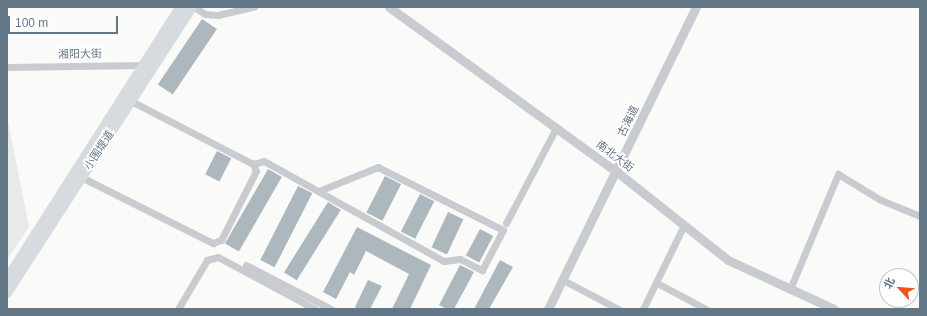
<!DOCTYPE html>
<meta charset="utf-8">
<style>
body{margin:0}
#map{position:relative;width:927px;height:316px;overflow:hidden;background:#fafaf8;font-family:Arial,"Noto Sans SC",sans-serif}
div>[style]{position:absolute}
.built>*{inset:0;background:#e8e9e9}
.building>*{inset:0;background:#adb7be;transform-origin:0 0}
.minor>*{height:7px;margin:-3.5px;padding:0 3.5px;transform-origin:3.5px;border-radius:3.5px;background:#c8ccd0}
.tertiary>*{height:9px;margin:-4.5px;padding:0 4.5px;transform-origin:4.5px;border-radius:4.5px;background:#c8ccd0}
.secondary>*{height:10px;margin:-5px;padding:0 5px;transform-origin:5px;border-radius:5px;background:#d6dbdf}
span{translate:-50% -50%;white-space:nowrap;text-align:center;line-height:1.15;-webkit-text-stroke:4px #fff;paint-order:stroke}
.street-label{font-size:11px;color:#627686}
.frame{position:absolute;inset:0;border:8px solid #627686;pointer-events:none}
.north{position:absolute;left:879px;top:268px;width:40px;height:40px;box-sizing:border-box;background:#fff;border:1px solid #c0c8cf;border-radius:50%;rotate:296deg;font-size:11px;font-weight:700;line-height:16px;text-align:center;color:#627686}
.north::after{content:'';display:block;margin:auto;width:14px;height:18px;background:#f3521f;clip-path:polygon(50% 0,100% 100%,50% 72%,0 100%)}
.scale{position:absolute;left:8px;top:16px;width:110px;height:18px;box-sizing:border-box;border:2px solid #627686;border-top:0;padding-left:5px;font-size:12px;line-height:14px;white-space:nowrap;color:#627686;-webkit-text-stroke:3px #fff;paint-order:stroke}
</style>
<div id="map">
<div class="built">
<i style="clip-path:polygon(7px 116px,29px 227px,7px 260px)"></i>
</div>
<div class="building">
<i style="left:202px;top:19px;width:18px;height:79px;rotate:34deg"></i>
<i style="left:217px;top:151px;width:16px;height:26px;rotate:27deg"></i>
<i style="left:268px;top:169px;width:16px;height:86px;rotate:30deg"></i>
<i style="left:385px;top:176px;width:18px;height:41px;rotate:27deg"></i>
<i style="left:298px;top:186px;width:16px;height:83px;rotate:27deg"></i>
<i style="left:420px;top:194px;width:16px;height:42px;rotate:27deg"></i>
<i style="left:328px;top:202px;width:15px;height:83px;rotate:32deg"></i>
<i style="left:448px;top:212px;width:17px;height:39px;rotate:25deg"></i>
<i style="clip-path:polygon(357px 227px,431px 265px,410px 309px,392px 309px,409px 274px,366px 251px,354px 275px,350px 272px,336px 299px,323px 292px)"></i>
<i style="left:480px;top:229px;width:15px;height:30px;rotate:28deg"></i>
<i style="clip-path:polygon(500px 260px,513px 267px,489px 309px,474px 309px)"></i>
<i style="clip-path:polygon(460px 265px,474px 272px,454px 309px,447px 309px,439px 305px)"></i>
<i style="clip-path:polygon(368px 280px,382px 286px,370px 309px,358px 309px,355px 307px)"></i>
</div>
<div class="minor">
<i style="left:194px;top:7px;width:13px;rotate:32deg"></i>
<i style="left:205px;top:14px;width:13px;rotate:4deg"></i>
<i style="left:218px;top:15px;width:37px;rotate:-13deg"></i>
<i style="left:7px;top:67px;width:139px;rotate:-0.8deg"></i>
<i style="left:253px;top:164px;width:11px;rotate:-15deg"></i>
<i style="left:264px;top:161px;width:206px;rotate:29.1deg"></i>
<i style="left:444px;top:261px;width:16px;rotate:-7deg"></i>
<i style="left:460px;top:259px;width:25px;rotate:27deg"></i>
<i style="left:482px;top:270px;width:45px;rotate:-62.3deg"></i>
<i style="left:503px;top:230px;width:140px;rotate:-153.3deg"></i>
<i style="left:378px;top:167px;width:64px;rotate:157.9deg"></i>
<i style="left:81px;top:177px;width:148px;rotate:26.6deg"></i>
<i style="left:213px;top:243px;width:9px;rotate:-21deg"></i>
<i style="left:221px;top:240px;width:77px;rotate:-63.1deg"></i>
<i style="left:256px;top:171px;width:8px;rotate:-113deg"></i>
<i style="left:253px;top:164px;width:137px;rotate:-152.7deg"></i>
<i style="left:506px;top:223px;width:107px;rotate:-62.2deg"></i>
<i style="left:246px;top:265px;width:96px;rotate:27.4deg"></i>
<i style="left:563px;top:280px;width:62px;rotate:27.8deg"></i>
<i style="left:657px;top:283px;width:55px;rotate:28deg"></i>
<i style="left:790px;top:289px;width:125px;rotate:-67.3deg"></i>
<i style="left:838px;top:174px;width:50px;rotate:31.2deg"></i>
<i style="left:881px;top:200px;width:42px;rotate:22.3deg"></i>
<i style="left:178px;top:309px;width:57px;rotate:-59.4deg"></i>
<i style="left:207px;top:260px;width:11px;rotate:-15deg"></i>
<i style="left:218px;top:257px;width:110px;rotate:28.2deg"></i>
<i style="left:643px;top:309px;width:93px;rotate:-64deg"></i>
</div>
<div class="tertiary">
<i style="left:389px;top:7px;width:281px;rotate:35.9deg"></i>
<i style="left:617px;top:172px;width:142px;rotate:38.4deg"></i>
<i style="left:728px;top:260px;width:117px;rotate:24.8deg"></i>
<i style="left:548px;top:309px;width:336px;rotate:-63.9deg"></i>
</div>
<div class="secondary">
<i style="left:7px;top:279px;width:322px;rotate:-57.5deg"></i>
<i style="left:7px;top:293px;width:341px;rotate:-57.1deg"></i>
</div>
<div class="street-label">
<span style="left:80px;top:54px;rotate:-1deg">湘阳大街</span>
<span style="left:628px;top:121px;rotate:-64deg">古海道</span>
<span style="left:99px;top:150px;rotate:-57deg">小围堤道</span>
<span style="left:615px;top:156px;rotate:37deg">南北大街</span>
</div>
<div class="frame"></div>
<div class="north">北</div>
<div class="scale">100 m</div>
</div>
